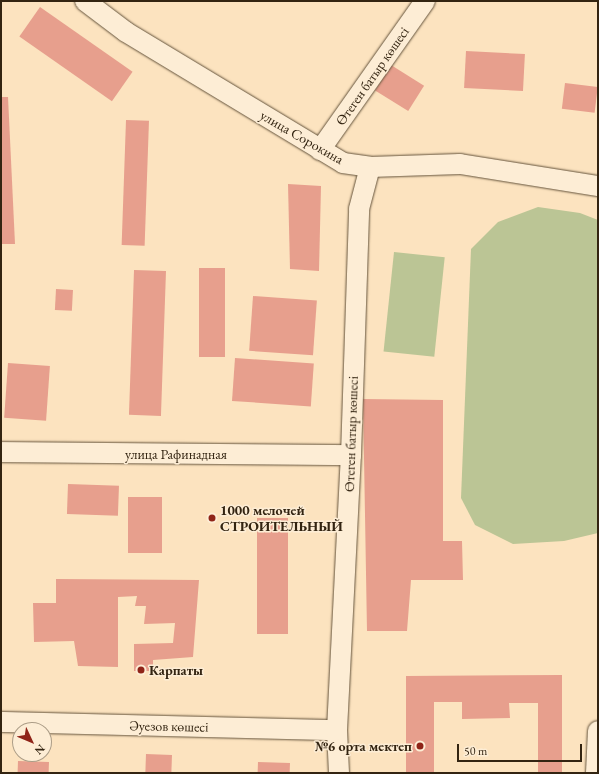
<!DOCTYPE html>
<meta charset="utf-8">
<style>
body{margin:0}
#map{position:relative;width:599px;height:774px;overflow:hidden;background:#fce3bf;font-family:"EB Garamond",serif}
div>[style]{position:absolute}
.green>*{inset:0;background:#bbc595;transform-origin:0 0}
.building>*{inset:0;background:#e79f8d;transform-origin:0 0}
.roads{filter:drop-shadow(0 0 1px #65543c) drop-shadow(0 0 1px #65543c)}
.street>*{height:20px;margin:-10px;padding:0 10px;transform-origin:10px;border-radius:10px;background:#fdedd5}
.dots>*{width:11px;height:11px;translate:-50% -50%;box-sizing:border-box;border:2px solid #fdedd5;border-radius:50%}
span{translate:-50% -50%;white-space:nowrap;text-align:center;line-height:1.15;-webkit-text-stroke:3px #fdedd5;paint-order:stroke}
.street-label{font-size:14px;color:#332411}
.poi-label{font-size:14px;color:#332411;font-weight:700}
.left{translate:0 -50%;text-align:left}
.right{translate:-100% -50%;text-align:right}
.frame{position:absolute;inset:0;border:2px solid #332411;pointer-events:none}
.north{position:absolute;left:12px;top:722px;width:40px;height:40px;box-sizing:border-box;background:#fdedd5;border:1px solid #ac9d87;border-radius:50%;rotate:134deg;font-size:11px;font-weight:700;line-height:16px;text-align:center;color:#332411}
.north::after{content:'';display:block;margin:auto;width:14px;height:18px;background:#8f2418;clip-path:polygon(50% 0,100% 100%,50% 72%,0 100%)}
.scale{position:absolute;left:457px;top:744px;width:125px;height:18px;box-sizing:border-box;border:2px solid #332411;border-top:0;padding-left:5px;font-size:12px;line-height:14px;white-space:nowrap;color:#332411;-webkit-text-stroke:3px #fdedd5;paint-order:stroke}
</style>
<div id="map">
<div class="green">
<i style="clip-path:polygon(538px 207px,580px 213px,598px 220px,598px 533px,564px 541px,513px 544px,475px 525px,461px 498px,471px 249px,498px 222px)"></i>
<i style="left:394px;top:252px;width:51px;height:100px;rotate:6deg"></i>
</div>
<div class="building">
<i style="left:40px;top:7px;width:113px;height:36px;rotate:35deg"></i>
<i style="left:466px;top:51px;width:59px;height:37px;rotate:3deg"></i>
<i style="left:391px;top:65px;width:39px;height:30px;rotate:32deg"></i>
<i style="left:565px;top:83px;width:33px;height:26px;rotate:7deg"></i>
<i style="clip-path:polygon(1px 97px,8px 97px,15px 244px,1px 244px)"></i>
<i style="left:126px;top:120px;width:23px;height:125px;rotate:2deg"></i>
<i style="clip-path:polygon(288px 184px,321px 186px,319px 271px,290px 269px)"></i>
<i style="left:199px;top:268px;width:26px;height:89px"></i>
<i style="left:166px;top:271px;width:145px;height:32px;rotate:92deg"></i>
<i style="left:56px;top:289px;width:17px;height:21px;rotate:3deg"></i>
<i style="left:253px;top:296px;width:64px;height:55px;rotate:4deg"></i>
<i style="left:235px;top:358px;width:79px;height:43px;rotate:4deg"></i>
<i style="left:8px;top:363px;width:42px;height:55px;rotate:4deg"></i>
<i style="clip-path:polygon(363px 399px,443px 400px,443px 541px,462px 541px,463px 580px,411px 580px,407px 631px,367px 631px)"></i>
<i style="left:68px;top:484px;width:51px;height:30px;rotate:2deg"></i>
<i style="left:128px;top:497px;width:34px;height:56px"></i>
<i style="left:257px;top:518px;width:31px;height:116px"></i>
<i style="clip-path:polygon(56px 579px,199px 580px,193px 657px,153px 660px,153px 671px,134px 671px,134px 644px,173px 643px,175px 623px,144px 624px,146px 606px,135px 606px,137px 596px,118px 597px,118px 667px,78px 666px,74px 641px,34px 642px,33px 603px,56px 603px)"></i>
<i style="clip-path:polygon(562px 675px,562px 773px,538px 773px,538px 703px,509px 703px,510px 718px,462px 719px,462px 702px,434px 702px,434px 773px,406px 773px,406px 676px)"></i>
<i style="left:146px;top:754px;width:26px;height:19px;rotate:2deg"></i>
<i style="left:18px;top:761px;width:31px;height:12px;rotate:2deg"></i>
<i style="left:258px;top:762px;width:32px;height:11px;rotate:2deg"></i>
</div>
<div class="roads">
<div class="street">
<i style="left:85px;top:1px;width:51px;rotate:37.1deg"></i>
<i style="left:126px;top:32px;width:253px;rotate:31.1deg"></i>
<i style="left:343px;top:163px;width:27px;rotate:8deg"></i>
<i style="left:370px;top:167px;width:90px;rotate:-1.9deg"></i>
<i style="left:460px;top:164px;width:140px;rotate:9.1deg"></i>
<i style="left:320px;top:150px;width:182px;rotate:-54.8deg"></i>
<i style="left:1px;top:452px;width:350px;rotate:0.5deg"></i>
<i style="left:1px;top:722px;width:336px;rotate:1.4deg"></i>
<i style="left:339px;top:773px;width:43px;rotate:-92.7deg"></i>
<i style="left:337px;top:730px;width:275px;rotate:-87.1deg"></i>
<i style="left:351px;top:455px;width:246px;rotate:-88.1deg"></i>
<i style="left:359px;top:209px;width:43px;rotate:-75.3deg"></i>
<i style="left:596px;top:773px;width:42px;rotate:-87.3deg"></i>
</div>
</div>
<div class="dots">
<i style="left:212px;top:518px;background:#8f2418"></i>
<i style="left:141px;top:670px;background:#8f2418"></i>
<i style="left:420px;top:746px;background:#8f2418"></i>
</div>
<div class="street-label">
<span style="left:372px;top:76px;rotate:-55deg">Өтеген батыр көшесі</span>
<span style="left:302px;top:137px;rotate:30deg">улица Сорокина</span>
<span style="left:351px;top:434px;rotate:-88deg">Өтеген батыр көшесі</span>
<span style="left:176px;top:454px">улица Рафинадная</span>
<span style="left:169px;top:726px;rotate:1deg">Әуезов көшесі</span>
</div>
<div class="poi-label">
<span class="left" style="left:220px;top:518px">1000 мелочей<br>СТРОИТЕЛЬНЫЙ</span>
<span class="left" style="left:149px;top:670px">Карпаты</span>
<span class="right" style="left:412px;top:746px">№6 орта мектеп</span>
</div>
<div class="frame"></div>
<div class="north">N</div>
<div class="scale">50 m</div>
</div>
